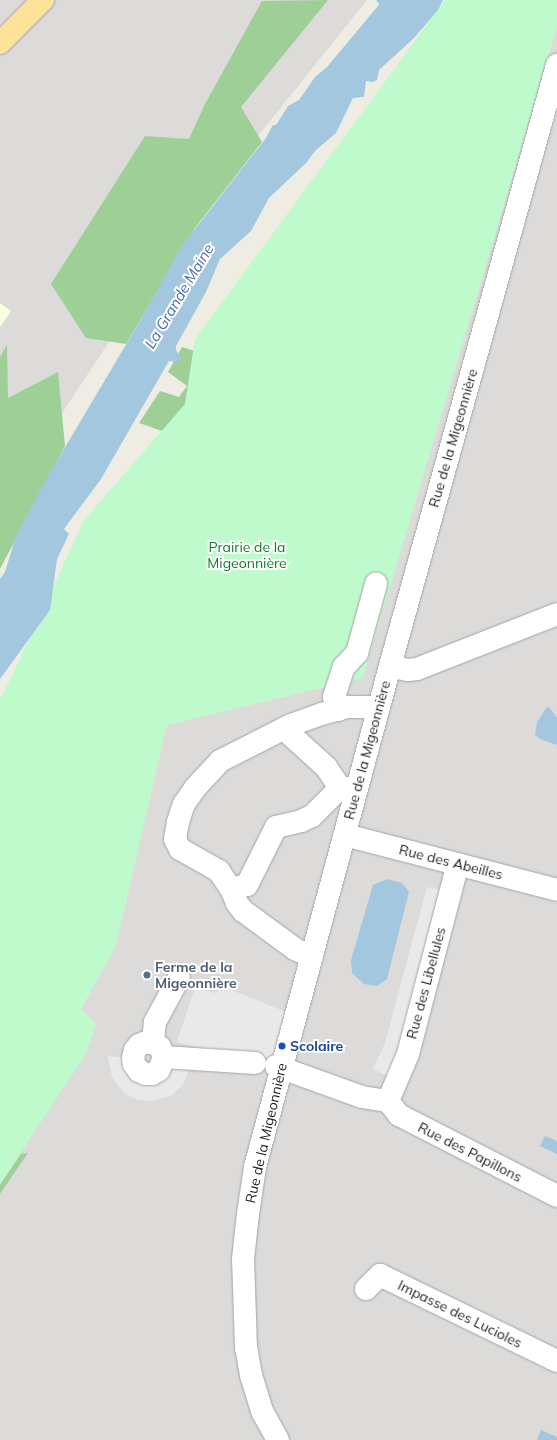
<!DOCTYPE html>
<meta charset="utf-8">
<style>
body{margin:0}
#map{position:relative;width:557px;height:1440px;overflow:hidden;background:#efede3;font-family:Mulish,sans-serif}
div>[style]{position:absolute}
.residential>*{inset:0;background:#dcdbda}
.education>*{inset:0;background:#f9ffdc}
.forest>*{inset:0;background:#9ecf97}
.park>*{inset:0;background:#bffacd}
.parking>*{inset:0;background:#e9e9e9}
.water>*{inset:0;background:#a2c7de}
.roads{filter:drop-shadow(0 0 1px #a4a4a4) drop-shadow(0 0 1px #a4a4a4)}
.minor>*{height:22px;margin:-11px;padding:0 11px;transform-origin:11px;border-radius:11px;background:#fff}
.major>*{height:22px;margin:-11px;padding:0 11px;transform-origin:11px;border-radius:11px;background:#fde299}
.dots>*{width:11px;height:11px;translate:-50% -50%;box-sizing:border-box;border:2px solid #fff;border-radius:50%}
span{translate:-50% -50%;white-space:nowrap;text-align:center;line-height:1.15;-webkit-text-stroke:4px #fff;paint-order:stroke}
.street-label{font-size:14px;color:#1d1d1d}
.park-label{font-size:14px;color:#097e26}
.service-label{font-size:14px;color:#4e5e75;font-weight:700}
.left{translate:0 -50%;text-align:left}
.transit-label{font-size:14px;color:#164399;font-weight:700}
.water-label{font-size:15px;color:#486baf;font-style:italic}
</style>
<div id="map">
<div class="residential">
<i style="clip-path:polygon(0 0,367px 0,185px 227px,0 507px)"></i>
<i style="clip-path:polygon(557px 27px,557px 1440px,0 1440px,0 1146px,167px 725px)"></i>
</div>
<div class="education">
<i style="clip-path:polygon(0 303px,11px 311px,0 327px)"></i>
</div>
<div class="forest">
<i style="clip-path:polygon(328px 0,241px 107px,262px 142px,195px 228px,126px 344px,86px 338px,51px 284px,145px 136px,189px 139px,205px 104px,262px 1px)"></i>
<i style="clip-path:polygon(7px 345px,8px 398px,58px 372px,65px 446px,0 569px,0 357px)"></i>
<i style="clip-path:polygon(182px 347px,233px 363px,162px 431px,139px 423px,160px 391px,179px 397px,187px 386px,168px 372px)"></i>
<i style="clip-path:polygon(28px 1153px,0 1194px,0 1185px,21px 1154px)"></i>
</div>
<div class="park">
<i style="clip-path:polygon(445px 0,557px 0,557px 27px,363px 678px,167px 725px,116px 946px,81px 1009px,96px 1024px,86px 1054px,0 1184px,0 699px,11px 678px,84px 520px,185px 404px,195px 339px)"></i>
</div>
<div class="parking">
<i style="clip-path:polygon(427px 887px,450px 892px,397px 1081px,373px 1069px,385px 1043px)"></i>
<i style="clip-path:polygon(224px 987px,296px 1016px,282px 1067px,255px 1063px,177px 1042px,195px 988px,215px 993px)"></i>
<i style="clip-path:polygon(108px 1056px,133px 1058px,134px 1064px,188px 1066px,187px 1076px,182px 1086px,172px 1095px,154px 1101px,138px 1100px,123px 1092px,112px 1077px)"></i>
</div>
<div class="water">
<i style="clip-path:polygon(376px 0,443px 0,438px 10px,414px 38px,379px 70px,377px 80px,373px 82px,366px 81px,364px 97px,353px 98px,336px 133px,316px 150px,306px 163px,269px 198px,251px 231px,220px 259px,206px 292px,176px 346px,176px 350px,182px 359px,177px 362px,169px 361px,101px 479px,64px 529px,69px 534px,57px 559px,50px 610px,0 679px,0 579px,5px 572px,16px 536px,48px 476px,140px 321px,181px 247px,266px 138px,273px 125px,276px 125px,288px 106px,299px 100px,315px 77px,327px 67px,378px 6px,379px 4px)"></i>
<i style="clip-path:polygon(547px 707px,549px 707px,557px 718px,557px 745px,540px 739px,535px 735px,537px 722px)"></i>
<i style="clip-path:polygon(387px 879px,402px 883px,409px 892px,387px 979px,377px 986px,364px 984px,352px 973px,351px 960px,373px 885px)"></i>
<i style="clip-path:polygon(545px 1136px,557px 1141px,557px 1154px,540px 1146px)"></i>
<i style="clip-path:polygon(541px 1430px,557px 1437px,557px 1440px,537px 1440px)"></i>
</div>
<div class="roads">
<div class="minor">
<i style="left:390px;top:666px;width:18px;rotate:13deg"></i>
<i style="left:408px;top:670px;width:9px;rotate:-6deg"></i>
<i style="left:417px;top:669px;width:150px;rotate:-21.4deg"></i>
<i style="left:338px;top:710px;width:14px;rotate:-107deg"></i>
<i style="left:334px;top:697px;width:32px;rotate:-72deg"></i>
<i style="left:344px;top:667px;width:19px;rotate:-47deg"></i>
<i style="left:357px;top:653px;width:72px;rotate:-74.6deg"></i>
<i style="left:284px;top:729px;width:57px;rotate:42.1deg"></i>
<i style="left:326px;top:767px;width:25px;rotate:56deg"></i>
<i style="left:345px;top:835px;width:219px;rotate:14.5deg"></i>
<i style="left:231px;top:889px;width:16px;rotate:-14deg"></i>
<i style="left:247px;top:885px;width:65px;rotate:-63.4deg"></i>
<i style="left:276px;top:827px;width:26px;rotate:-13deg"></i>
<i style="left:301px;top:821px;width:12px;rotate:-24deg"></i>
<i style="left:312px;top:816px;width:40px;rotate:-45deg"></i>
<i style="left:340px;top:788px;width:17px"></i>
<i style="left:312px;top:957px;width:19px;rotate:-155deg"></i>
<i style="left:295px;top:949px;width:64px;rotate:-143.8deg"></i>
<i style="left:243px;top:911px;width:10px;rotate:-127deg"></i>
<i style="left:237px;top:903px;width:15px;rotate:-113deg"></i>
<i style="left:231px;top:889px;width:22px;rotate:-124deg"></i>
<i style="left:219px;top:871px;width:45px;rotate:-150.6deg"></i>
<i style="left:180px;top:849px;width:11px;rotate:-117deg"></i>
<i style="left:175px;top:839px;width:17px;rotate:-80deg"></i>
<i style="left:178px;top:822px;width:19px;rotate:-72deg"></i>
<i style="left:184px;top:804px;width:19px;rotate:-55deg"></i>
<i style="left:195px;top:788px;width:37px;rotate:-47deg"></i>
<i style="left:220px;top:761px;width:80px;rotate:-26.9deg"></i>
<i style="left:291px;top:725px;width:33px;rotate:-20deg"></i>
<i style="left:322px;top:714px;width:26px;rotate:-16deg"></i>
<i style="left:347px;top:707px;width:32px"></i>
<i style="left:153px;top:1043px;width:21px;rotate:-85deg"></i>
<i style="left:155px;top:1022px;width:50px;rotate:-61.4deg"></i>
<i style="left:164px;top:1057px;width:14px;rotate:111deg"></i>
<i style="left:159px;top:1070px;width:8px;rotate:150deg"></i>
<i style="left:152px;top:1074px;width:6px;rotate:180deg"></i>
<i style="left:146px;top:1074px;width:8px;rotate:-157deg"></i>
<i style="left:139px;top:1071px;width:9px;rotate:-126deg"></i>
<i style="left:134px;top:1064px;width:6px;rotate:-99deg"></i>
<i style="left:133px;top:1058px;width:8px;rotate:-76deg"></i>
<i style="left:135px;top:1050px;width:6px;rotate:-51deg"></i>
<i style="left:139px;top:1045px;width:5px;rotate:-22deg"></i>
<i style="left:144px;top:1043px;width:9px"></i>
<i style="left:153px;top:1043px;width:8px;rotate:30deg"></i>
<i style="left:160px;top:1047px;width:11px;rotate:68deg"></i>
<i style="left:164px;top:1057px;width:91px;rotate:3.8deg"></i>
<i style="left:276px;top:1066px;width:91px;rotate:19.8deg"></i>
<i style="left:362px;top:1097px;width:26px;rotate:9deg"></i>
<i style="left:388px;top:1101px;width:51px;rotate:-66.9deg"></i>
<i style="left:408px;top:1054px;width:196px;rotate:-75.3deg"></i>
<i style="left:388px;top:1101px;width:18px;rotate:52deg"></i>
<i style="left:399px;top:1115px;width:178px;rotate:27.1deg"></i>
<i style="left:366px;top:1289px;width:20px;rotate:-45deg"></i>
<i style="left:380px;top:1275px;width:197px;rotate:25.9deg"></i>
<i style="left:278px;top:1440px;width:33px;rotate:-119deg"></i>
<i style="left:262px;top:1411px;width:38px;rotate:-107deg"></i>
<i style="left:251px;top:1375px;width:27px;rotate:-100deg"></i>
<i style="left:246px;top:1348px;width:89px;rotate:-91.9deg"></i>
<i style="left:243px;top:1259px;width:45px;rotate:-83.7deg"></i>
<i style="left:248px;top:1214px;width:48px;rotate:-81.5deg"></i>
<i style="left:255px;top:1167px;width:519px;rotate:-74.92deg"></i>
<i style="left:390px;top:666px;width:624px;rotate:-74.47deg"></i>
</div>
<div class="major">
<i style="left:0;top:43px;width:61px;rotate:-45deg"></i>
</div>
</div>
<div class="dots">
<i style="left:147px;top:975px;background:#5c6f8a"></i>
<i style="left:282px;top:1046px;background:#1a4fb4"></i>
</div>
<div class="street-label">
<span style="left:453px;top:438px;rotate:-74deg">Rue de la Migeonnière</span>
<span style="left:367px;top:750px;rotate:-75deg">Rue de la Migeonnière</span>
<span style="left:451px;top:862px;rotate:14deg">Rue des Abeilles</span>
<span style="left:426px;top:983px;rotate:-75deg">Rue des Libellules</span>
<span style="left:266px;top:1133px;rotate:-77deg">Rue de la Migeonnière</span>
<span style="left:470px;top:1152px;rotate:27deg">Rue des Papillons</span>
<span style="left:460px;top:1314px;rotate:26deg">Impasse des Lucioles</span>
</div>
<div class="park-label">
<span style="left:247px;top:555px">Prairie de la<br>Migeonnière</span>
</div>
<div class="service-label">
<span class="left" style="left:155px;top:975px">Ferme de la<br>Migeonnière</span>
</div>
<div class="transit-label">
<span class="left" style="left:290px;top:1046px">Scolaire</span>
</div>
<div class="water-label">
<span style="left:179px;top:296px;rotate:-59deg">La Grande Maine</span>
</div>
</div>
